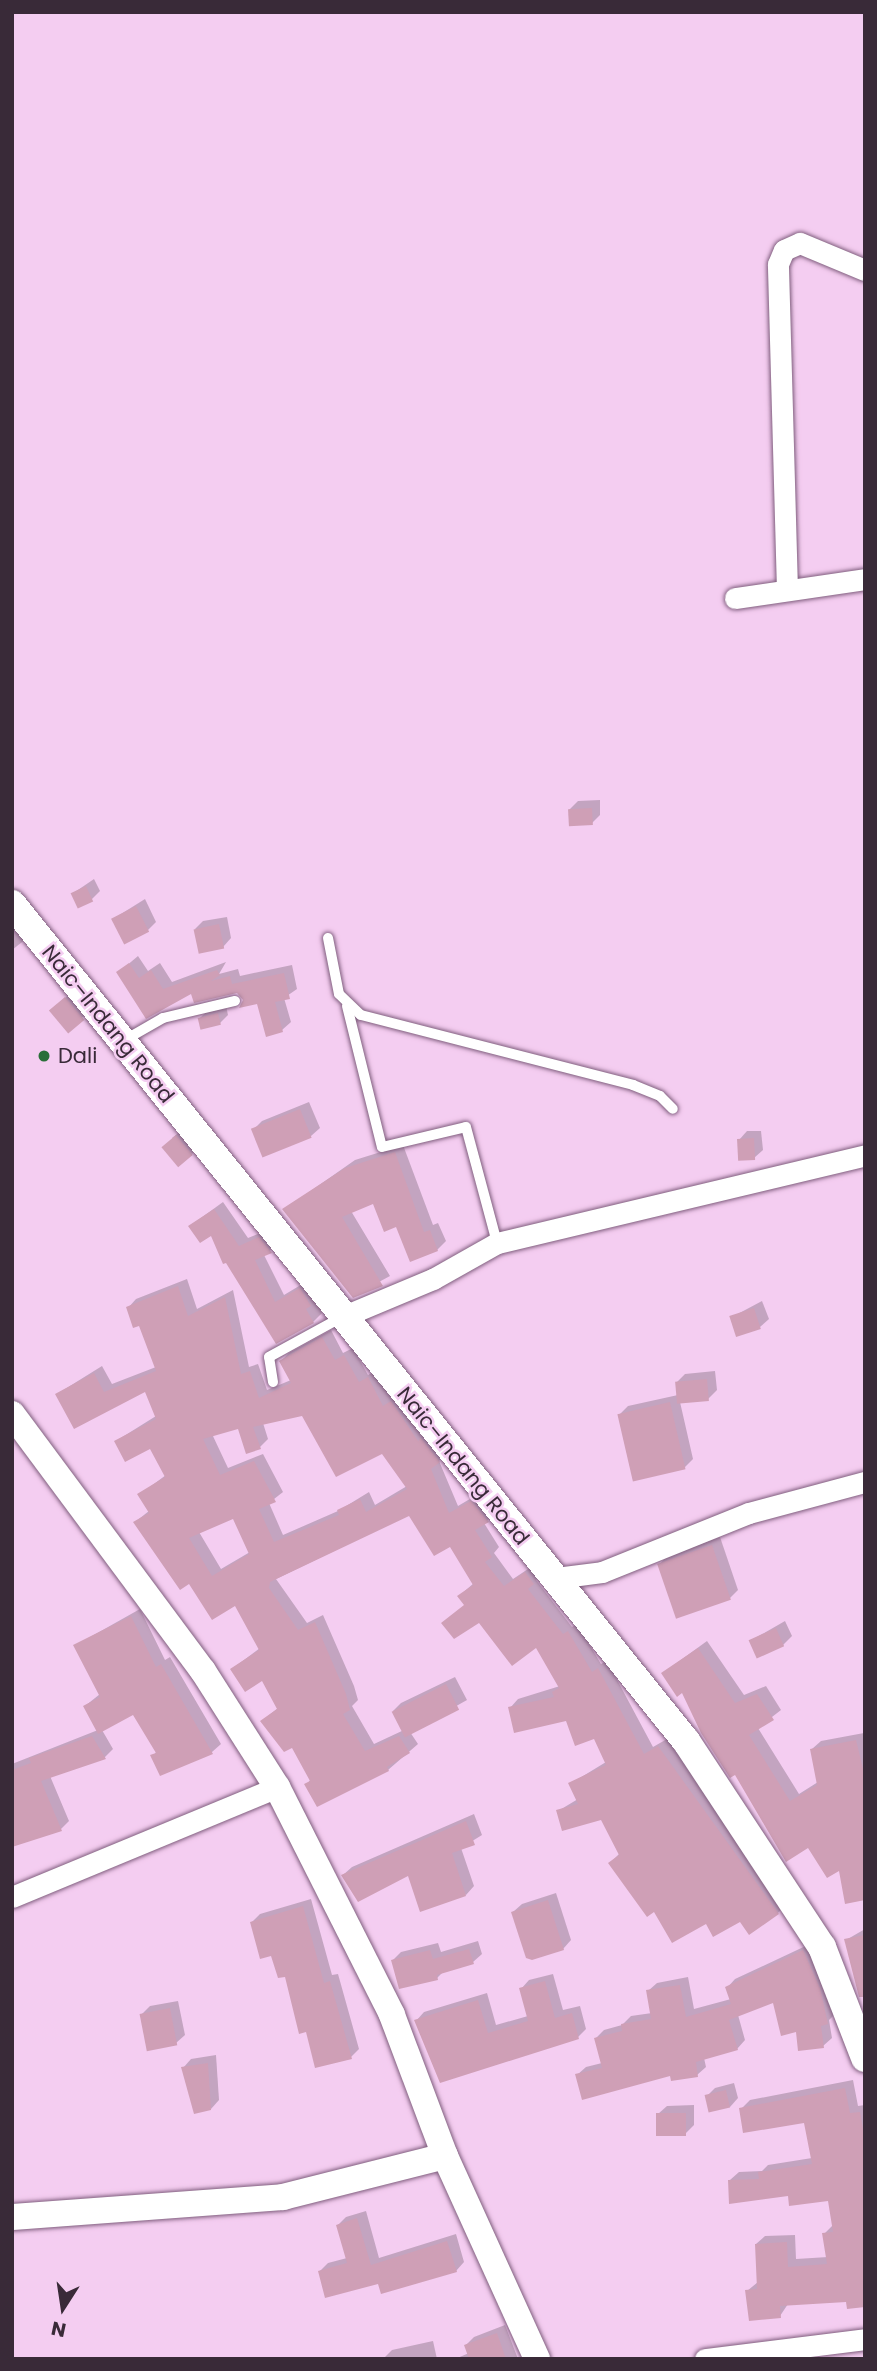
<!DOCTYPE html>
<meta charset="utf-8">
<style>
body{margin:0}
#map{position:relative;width:877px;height:2371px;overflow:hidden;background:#f4cdf1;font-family:Poppins,sans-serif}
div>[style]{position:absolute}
.shadow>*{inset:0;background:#0003;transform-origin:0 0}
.building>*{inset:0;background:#cf9fb6;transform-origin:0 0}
.roads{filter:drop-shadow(0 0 2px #805e7e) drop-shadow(0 0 2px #805e7e)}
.service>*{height:10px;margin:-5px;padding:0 5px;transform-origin:5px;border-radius:5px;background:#fff}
.minor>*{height:21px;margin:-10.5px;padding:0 10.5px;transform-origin:10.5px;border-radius:10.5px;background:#fff}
.tertiary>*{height:26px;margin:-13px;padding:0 13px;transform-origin:13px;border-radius:13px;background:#fff}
.secondary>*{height:28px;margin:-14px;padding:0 14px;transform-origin:14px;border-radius:14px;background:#fff}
.dots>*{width:19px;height:19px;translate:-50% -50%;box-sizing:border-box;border:4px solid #f4cdf1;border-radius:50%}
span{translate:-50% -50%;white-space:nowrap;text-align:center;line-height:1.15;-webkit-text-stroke:5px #f4cdf1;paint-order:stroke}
.street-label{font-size:21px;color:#392a38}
.poi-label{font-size:21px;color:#392a38}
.left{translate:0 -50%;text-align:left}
.frame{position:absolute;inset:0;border:14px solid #392a38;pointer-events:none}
.north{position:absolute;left:28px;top:2273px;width:70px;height:70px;-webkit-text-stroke:5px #f4cdf1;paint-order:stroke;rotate:192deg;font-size:19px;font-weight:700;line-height:28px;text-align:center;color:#392a38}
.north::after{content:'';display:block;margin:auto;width:24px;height:32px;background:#392a38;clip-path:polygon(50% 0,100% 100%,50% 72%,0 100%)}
</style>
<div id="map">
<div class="shadow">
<i style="clip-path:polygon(600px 800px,600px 815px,592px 823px,569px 810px,578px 801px)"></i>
<i style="clip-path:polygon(94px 879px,100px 891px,92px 899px,72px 894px)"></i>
<i style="clip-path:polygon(145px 899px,156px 922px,148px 930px,113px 919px)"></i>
<i style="clip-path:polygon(12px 912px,31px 935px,12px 950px)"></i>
<i style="clip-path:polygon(227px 917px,231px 938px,223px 947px,195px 929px,203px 921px)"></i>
<i style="clip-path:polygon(138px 956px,148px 971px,160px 963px,172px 982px,226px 962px,219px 974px,238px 969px,240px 976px,292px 965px,297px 989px,284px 998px,291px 1022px,282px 1030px,258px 1002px,234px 991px,192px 991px,147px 1016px,119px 972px)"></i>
<i style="left:75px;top:990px;width:26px;height:32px;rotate:51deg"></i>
<i style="clip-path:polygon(226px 1006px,228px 1015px,220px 1023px,200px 1018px,208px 1010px)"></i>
<i style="clip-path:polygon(309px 1102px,320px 1128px,311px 1136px,264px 1156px,253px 1130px,262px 1121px)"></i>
<i style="clip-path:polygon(186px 1127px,200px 1146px,192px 1154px,172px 1138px)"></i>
<i style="clip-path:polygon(747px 1131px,761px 1131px,763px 1150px,754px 1158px,739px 1140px)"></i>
<i style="clip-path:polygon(403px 1145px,433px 1225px,438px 1223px,446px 1241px,437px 1250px,397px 1225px,374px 1201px,351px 1211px,390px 1276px,353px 1296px,285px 1209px,355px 1160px)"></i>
<i style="clip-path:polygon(223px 1202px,248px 1238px,268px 1230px,279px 1244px,264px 1255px,284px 1295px,309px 1280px,322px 1313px,313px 1322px,276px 1342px,212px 1233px,190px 1226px)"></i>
<i style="clip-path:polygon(evenodd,187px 1279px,197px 1309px,233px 1290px,249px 1367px,258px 1364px,267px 1390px,291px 1380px,281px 1361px,289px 1353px,331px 1330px,343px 1353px,353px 1348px,368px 1375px,377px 1370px,392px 1399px,400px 1394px,447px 1453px,439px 1461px,458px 1506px,480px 1493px,496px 1513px,484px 1523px,499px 1547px,494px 1553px,513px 1579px,534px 1565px,541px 1575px,536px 1580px,572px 1627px,577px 1624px,601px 1664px,607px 1661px,653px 1747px,667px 1739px,786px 1904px,778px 1913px,707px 1922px,655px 1910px,610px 1863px,620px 1853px,602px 1818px,558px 1811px,578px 1799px,570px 1784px,606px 1762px,595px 1737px,567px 1719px,510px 1708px,518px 1699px,560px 1686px,536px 1645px,465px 1604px,459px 1596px,474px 1583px,450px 1545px,410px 1514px,276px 1579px,307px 1623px,323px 1615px,354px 1686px,358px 1700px,352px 1706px,374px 1744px,404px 1730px,393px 1711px,401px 1703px,455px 1677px,467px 1700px,410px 1732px,418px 1744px,388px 1770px,307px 1784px,311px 1779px,293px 1745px,262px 1721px,278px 1708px,263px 1678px,232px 1669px,260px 1648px,236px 1604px,190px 1582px,135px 1522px,149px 1511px,139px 1495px,166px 1475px,151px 1446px,116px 1441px,156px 1416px,146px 1390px,75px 1427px,57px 1394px,102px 1366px,112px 1384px,156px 1367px,140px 1324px,128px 1308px,136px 1299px,187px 1279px,303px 1414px,383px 1452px,407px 1486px,375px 1505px,369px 1492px,338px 1511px,283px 1535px,269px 1503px,283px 1492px,263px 1454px,228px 1468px,212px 1434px,239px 1426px,260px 1447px,268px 1439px,263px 1423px,303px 1414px,187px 1279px,234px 1516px,250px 1552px,221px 1569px,199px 1532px,234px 1516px)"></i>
<i style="clip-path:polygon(762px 1301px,769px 1319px,760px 1327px,732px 1317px)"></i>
<i style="clip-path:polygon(715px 1371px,717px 1390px,708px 1399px,680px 1402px,693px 1459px,684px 1468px,619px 1415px,628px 1406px,678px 1395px,676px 1383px,685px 1374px)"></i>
<i style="clip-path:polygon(720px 1537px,738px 1590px,730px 1598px,659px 1565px,667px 1556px)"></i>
<i style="clip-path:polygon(140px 1609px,165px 1660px,170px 1657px,221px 1744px,212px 1752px,161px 1774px,153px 1756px,157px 1751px,134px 1712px,102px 1730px,113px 1749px,105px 1757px,50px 1776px,69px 1821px,61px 1829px,12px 1846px,12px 1764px,98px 1730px,85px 1706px,100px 1694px,76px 1645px)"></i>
<i style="clip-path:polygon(785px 1621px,792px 1636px,783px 1645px,750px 1641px)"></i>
<i style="clip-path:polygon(707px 1641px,744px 1695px,766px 1686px,781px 1710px,758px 1728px,799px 1794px,818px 1782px,812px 1749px,821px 1741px,864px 1733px,865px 1898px,840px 1868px,809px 1846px,736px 1773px,682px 1691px,663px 1673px)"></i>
<i style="clip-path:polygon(474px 1814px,482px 1835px,461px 1848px,474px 1886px,466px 1895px,409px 1874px,343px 1875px,352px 1867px)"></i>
<i style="clip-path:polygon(556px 1893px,571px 1940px,563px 1949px,513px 1912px,522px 1904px)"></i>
<i style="clip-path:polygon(311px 1899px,332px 1975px,338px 1974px,359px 2049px,351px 2057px,308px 2030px,286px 1974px,252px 1922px,260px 1914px)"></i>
<i style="clip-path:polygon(865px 1929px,865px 1994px,846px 1940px)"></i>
<i style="clip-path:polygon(478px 1941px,482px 1954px,473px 1962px,444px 1971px,437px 1978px,393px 1960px,401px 1952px,438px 1943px,441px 1952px)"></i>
<i style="clip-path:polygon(812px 1943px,835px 2014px,829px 2020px,832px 2038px,823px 2046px,797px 2030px,774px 2000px,738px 2015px,745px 2040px,737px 2049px,704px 2058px,706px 2067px,697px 2075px,577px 2075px,586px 2067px,602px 2063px,596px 2038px,604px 2030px,622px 2025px,631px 2016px,652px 2013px,648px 1991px,657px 1983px,688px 1977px,694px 2009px,731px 1999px,727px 1988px,735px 1979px)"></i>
<i style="clip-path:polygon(553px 1974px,563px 2010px,580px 2006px,586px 2029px,578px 2037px,441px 2081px,416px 2021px,424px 2012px,487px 1993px,496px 2025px,528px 2016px,521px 1989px,529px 1980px)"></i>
<i style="clip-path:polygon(178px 2001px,185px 2035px,176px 2043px,142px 2014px,150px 2006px)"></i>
<i style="clip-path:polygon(216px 2055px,219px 2100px,211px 2109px,183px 2068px,191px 2059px)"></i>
<i style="clip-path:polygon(853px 2080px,858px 2106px,865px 2105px,865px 2305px,848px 2300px,788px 2304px,780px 2316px,747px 2291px,758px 2282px,756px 2244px,765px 2236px,795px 2235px,796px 2259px,828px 2257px,824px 2234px,834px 2224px,830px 2199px,730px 2180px,739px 2172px,762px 2171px,768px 2165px,812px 2158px,806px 2121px,741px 2109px,750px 2100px)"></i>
<i style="clip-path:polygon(734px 2083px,738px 2098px,730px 2107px,707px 2096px,715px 2088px)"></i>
<i style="clip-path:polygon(694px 2105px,694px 2125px,686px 2133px,658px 2114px,667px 2106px)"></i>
<i style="clip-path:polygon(366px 2211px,379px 2258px,456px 2234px,464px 2262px,456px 2271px,320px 2271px,328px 2263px,347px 2258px,338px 2225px,346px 2217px)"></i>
<i style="clip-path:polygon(505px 2325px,518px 2359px,455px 2359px,469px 2353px,466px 2345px,474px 2337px)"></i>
<i style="clip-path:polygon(433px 2341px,437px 2359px,383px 2359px,392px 2350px)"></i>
</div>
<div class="building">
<i style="left:592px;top:808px;width:17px;height:24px;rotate:87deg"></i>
<i style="left:86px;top:886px;width:17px;height:17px;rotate:65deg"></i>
<i style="left:136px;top:906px;width:29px;height:28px;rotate:63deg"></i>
<i style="left:219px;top:924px;width:25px;height:26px;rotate:78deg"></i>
<i style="clip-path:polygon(129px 963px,139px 978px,151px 970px,163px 989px,217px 970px,220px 975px,211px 981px,230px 976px,232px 984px,284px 973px,290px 999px,275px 1002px,283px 1032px,266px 1037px,257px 1004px,239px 1008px,243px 1000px,237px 993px,194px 1003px,191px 994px,146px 1019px,116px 972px)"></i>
<i style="left:65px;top:997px;width:30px;height:21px;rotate:50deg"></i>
<i style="left:218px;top:1013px;width:12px;height:21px;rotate:76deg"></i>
<i style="left:300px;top:1109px;width:31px;height:53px;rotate:68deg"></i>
<i style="left:176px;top:1135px;width:26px;height:19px;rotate:50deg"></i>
<i style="left:754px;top:1138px;width:22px;height:17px;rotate:87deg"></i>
<i style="clip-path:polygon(395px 1152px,424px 1232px,430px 1230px,438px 1251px,410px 1262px,396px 1227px,384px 1232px,373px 1204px,342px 1217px,383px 1286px,353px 1298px,282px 1209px,345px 1168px)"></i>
<i style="clip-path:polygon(214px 1209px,239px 1246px,259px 1237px,272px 1253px,255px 1260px,275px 1302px,300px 1288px,311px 1306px,306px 1309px,314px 1323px,276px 1344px,226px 1263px,223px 1264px,211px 1236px,200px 1243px,188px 1226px)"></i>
<i style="clip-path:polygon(evenodd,178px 1286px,188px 1316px,225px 1297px,241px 1374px,250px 1371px,259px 1398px,291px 1383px,279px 1361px,322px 1337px,335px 1360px,344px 1355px,359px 1382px,368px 1377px,383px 1406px,391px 1401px,418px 1441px,421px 1438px,440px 1462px,431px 1469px,449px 1513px,471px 1501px,489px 1522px,475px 1530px,492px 1557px,485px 1562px,504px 1586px,525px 1572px,534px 1584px,528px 1589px,563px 1634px,568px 1631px,592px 1672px,598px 1668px,644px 1754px,658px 1746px,779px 1914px,749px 1935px,740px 1922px,713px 1937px,706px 1924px,672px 1943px,654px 1912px,647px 1917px,608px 1863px,619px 1855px,601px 1820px,562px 1831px,556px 1810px,578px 1804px,568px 1783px,606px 1765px,594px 1739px,575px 1746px,566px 1721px,514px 1733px,508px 1707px,554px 1697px,552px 1692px,559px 1688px,536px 1648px,512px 1666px,479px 1623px,454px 1639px,441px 1623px,464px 1605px,457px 1596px,473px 1585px,450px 1547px,434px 1556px,409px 1516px,270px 1582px,269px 1588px,298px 1630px,315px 1622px,346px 1694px,350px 1710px,343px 1714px,365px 1751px,399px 1736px,410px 1753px,387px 1767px,389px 1771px,317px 1807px,304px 1784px,310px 1781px,292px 1748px,284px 1752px,260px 1721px,277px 1709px,262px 1681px,245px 1692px,230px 1669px,259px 1650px,235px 1606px,212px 1620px,189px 1584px,180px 1590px,133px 1522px,149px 1513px,137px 1494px,165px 1477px,150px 1449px,125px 1462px,114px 1441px,156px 1419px,145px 1392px,74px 1429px,55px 1394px,94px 1373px,104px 1392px,156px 1371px,139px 1326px,133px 1328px,126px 1307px,178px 1286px,302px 1416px,336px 1477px,382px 1454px,407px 1489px,366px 1512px,360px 1499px,337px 1510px,339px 1515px,274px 1542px,259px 1509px,276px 1502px,254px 1461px,220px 1475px,203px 1439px,238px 1429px,246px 1454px,261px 1449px,253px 1427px,302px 1416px,178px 1286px,233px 1519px,249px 1554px,212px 1576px,189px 1538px,233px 1519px)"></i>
<i style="left:754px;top:1308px;width:22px;height:26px;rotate:72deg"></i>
<i style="left:707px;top:1379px;width:22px;height:32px;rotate:85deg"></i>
<i style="left:670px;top:1402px;width:69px;height:54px;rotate:77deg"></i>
<i style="left:712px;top:1545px;width:58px;height:58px;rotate:71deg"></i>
<i style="clip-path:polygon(131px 1616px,156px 1667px,161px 1664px,213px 1754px,160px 1776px,150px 1755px,156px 1753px,133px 1715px,98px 1734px,83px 1706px,100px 1697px,73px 1645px)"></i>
<i style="left:776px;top:1628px;width:20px;height:30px;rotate:66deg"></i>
<i style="clip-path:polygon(698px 1648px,735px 1703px,757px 1694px,774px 1720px,749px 1735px,790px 1801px,817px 1785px,810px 1749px,856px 1740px,865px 1777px,865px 1900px,845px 1904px,839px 1871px,827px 1878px,808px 1848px,786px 1862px,735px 1775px,730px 1778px,701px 1733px,682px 1693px,677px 1697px,661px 1673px)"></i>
<i style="left:446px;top:1684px;width:29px;height:61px;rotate:63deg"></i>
<i style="clip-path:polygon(92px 1736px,106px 1759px,41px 1781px,62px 1831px,12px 1847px,12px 1770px,31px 1763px,29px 1758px)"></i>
<i style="clip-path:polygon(466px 1821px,475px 1845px,452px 1853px,466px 1896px,420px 1912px,408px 1876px,358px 1902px,341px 1875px)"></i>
<i style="clip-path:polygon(548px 1900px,564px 1950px,532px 1960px,526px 1958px,511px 1912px)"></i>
<i style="clip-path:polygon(303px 1906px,324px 1983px,330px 1981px,352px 2059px,315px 2068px,306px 2032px,299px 2034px,285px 1977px,278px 1978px,271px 1956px,260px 1959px,250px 1922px)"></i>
<i style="clip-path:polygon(865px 1935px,865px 1997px,859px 1997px,844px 1939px)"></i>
<i style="clip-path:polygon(469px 1949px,474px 1964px,437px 1975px,438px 1980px,399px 1989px,391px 1960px,430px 1950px,433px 1959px)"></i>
<i style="clip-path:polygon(803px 1950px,820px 1988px,828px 2024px,821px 2026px,824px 2048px,798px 2051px,796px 2032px,781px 2036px,773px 2003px,729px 2020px,738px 2050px,696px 2062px,698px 2077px,671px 2081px,670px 2076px,582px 2100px,575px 2074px,602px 2068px,594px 2038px,622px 2031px,621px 2024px,651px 2019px,646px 1990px,680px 1985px,686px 2017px,731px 2004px,725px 1987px)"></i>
<i style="clip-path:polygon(545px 1981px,555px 2018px,572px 2013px,579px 2039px,440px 2083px,414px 2020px,478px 2000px,488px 2033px,528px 2021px,519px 1988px)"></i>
<i style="left:170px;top:2008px;width:38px;height:31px;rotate:79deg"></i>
<i style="clip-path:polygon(208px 2063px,211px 2110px,194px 2114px,181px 2067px)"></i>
<i style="clip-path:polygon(845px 2088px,850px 2113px,860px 2112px,865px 2141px,865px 2307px,847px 2309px,846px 2302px,780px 2306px,781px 2318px,749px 2321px,745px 2290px,757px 2289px,755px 2244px,787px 2242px,788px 2267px,827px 2264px,822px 2233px,833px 2232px,828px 2201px,789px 2206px,788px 2196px,729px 2204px,728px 2180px,759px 2179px,758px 2172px,812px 2164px,804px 2123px,743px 2133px,739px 2108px)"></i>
<i style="left:726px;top:2090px;width:18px;height:22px;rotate:77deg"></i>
<i style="left:656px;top:2113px;width:30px;height:23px"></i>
<i style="clip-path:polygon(357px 2218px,371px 2265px,447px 2241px,457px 2272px,381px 2294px,378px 2284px,325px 2298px,318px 2271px,347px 2263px,336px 2225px)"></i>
<i style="clip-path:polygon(497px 2333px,506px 2359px,469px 2359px,464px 2345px)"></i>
</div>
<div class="roads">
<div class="service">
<i style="left:328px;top:938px;width:57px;rotate:78.9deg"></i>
<i style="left:339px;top:994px;width:30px;rotate:44deg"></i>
<i style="left:361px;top:1015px;width:281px;rotate:14.4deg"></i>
<i style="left:633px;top:1085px;width:29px;rotate:22deg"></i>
<i style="left:660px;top:1096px;width:18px;rotate:45deg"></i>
<i style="left:347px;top:1006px;width:145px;rotate:76.1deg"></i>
<i style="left:382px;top:1147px;width:86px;rotate:-13.4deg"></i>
<i style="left:466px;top:1127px;width:120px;rotate:75deg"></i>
<i style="left:123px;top:1041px;width:46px;rotate:-29.9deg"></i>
<i style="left:163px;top:1018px;width:74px;rotate:-13.3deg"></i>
<i style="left:273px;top:1382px;width:25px;rotate:-99deg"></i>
<i style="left:269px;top:1357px;width:83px;rotate:-28.7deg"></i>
</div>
<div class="minor">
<i style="left:787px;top:590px;width:326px;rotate:-91.6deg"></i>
<i style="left:778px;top:264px;width:15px;rotate:-67deg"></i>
<i style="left:784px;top:250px;width:17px;rotate:-24deg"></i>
<i style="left:800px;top:243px;width:70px;rotate:22.6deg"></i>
<i style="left:735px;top:598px;width:131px;rotate:-8.3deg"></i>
<i style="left:342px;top:1317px;width:99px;rotate:-22.7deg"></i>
<i style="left:433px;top:1279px;width:73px;rotate:-29.4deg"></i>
<i style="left:497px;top:1243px;width:378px;rotate:-13.4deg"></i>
<i style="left:556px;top:1578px;width:46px;rotate:-7.4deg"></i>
<i style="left:602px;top:1572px;width:158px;rotate:-21.9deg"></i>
<i style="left:749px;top:1513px;width:120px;rotate:-15deg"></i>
<i style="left:12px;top:1897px;width:287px;rotate:-22.5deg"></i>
<i style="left:705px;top:2359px;width:161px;rotate:-7.1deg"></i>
</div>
<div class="tertiary">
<i style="left:12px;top:1414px;width:320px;rotate:53.4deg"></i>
<i style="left:203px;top:1671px;width:138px;rotate:57.5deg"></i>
<i style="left:277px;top:1787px;width:255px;rotate:63.2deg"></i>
<i style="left:392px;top:2015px;width:151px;rotate:69.4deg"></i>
<i style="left:445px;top:2156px;width:223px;rotate:65.6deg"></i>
<i style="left:12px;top:2217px;width:272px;rotate:-4.2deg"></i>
<i style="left:283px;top:2197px;width:167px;rotate:-14.2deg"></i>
</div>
<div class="secondary">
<i style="left:12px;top:904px;width:1075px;rotate:51.16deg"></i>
<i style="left:686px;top:1741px;width:247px;rotate:56.6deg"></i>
<i style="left:822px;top:1947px;width:119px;rotate:68.8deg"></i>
</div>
</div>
<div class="dots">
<i style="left:44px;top:1056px;background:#296e39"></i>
</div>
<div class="street-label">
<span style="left:108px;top:1024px;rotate:51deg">Naic–Indang Road</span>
<span style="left:463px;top:1466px;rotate:51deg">Naic–Indang Road</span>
</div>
<div class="poi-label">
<span class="left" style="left:58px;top:1056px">Dali</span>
</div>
<div class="frame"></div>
<div class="north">N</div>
</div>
